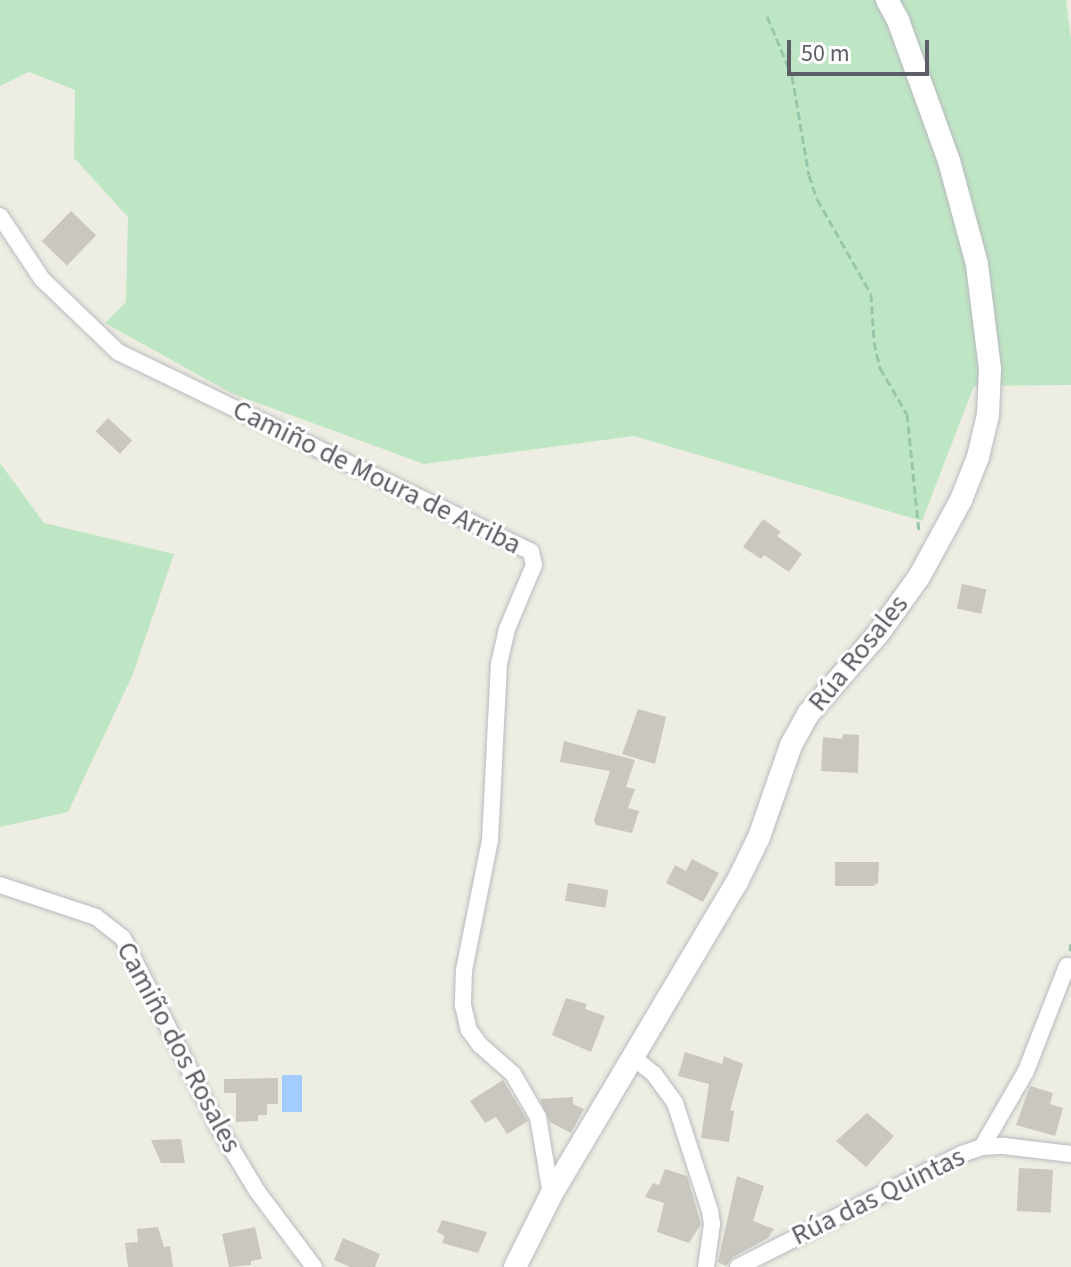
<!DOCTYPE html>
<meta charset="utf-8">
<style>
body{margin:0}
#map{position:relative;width:1071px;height:1267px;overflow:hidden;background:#eeede3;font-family:"Source Sans 3",sans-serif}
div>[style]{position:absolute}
.green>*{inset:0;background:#bfe6c4}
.water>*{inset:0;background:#a2cbff;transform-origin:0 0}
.building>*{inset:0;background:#c9c7c0;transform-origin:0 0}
.path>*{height:3px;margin-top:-1.5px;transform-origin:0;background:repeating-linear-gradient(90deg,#98c6ab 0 8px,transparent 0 12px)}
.roads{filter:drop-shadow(0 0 2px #b8babf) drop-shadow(0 0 2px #b8babf)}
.street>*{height:16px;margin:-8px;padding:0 8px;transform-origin:8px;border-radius:8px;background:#fff}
.secondary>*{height:22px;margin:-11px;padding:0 11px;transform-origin:11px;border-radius:11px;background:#fff}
span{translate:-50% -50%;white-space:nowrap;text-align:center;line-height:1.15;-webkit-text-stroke:6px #fff;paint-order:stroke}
.street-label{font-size:28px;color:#5b5e64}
.scale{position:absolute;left:787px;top:40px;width:142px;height:36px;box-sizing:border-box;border:4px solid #5b5e64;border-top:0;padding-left:10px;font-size:24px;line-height:28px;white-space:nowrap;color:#5b5e64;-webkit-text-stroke:6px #fff;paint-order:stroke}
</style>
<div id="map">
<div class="green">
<i style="clip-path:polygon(0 0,1066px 0,1071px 39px,1071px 385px,974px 386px,922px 521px,634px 436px,424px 464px,231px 393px,105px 323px,126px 302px,128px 217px,74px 158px,75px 90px,29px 72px,0 86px)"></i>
<i style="clip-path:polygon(0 463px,44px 523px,174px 554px,133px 674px,68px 812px,0 827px)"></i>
</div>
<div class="water">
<i style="left:282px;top:1075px;width:20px;height:37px"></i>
</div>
<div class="building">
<i style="left:71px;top:211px;width:35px;height:42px;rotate:44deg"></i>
<i style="left:108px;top:418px;width:33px;height:18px;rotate:43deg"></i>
<i style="clip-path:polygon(763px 519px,781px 532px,777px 536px,802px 554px,789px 572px,764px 555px,761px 559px,743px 547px)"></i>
<i style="left:962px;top:584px;width:25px;height:25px;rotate:12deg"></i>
<i style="clip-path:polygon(638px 709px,666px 717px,655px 764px,622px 754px)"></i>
<i style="clip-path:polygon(843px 734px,859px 735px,858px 773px,821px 771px,823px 737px,842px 739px)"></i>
<i style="clip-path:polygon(564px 741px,635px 760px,626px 787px,635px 789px,628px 808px,639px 811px,632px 833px,596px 825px,594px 820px,610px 771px,560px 762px)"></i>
<i style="clip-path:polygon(692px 859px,719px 873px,703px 902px,666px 883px,675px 865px,686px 871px)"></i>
<i style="clip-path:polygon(835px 862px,879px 862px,878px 883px,873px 886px,835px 886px)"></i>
<i style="left:568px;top:883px;width:41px;height:18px;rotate:10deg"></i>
<i style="clip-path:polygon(566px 998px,587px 1004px,585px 1009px,605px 1016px,591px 1052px,552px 1035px)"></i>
<i style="clip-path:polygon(685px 1052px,722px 1064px,724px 1056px,743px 1064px,730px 1110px,734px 1111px,729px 1142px,701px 1138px,709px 1084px,678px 1076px)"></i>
<i style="clip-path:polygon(278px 1078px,278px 1104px,267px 1104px,267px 1115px,258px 1115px,258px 1121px,236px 1122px,236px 1093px,224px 1093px,224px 1079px)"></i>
<i style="clip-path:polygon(503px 1080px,528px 1121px,507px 1134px,496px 1117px,485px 1123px,470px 1101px)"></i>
<i style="clip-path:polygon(1030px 1086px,1053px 1093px,1050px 1104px,1063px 1108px,1055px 1136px,1016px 1125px)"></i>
<i style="clip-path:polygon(573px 1097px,573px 1104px,584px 1109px,571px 1133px,550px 1122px,540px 1099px)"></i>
<i style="clip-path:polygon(867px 1113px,894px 1136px,866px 1167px,836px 1141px)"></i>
<i style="clip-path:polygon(181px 1139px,185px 1163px,161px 1163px,151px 1140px)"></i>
<i style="left:1019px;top:1168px;width:34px;height:43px;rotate:3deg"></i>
<i style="clip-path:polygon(665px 1169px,687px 1176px,701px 1224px,689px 1243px,657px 1232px,664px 1203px,645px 1197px,653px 1183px,659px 1185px)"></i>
<i style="clip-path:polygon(737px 1176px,764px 1186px,753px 1221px,774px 1229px,768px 1238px,733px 1257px,726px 1266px,718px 1262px)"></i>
<i style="clip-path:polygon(442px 1220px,487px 1232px,478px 1253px,442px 1243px,445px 1236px,437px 1232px)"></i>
<i style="clip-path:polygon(158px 1227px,164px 1247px,170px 1246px,173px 1267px,128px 1267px,125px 1243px,138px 1242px,137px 1229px)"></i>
<i style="clip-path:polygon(255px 1227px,262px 1259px,251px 1261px,251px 1265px,229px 1267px,222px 1234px)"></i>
<i style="clip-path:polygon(343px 1238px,380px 1254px,375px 1267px,350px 1267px,334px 1260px)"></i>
</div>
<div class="path">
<i style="left:767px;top:16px;width:65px;rotate:67.4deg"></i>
<i style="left:792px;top:76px;width:100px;rotate:80.3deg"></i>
<i style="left:809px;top:175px;width:25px;rotate:72deg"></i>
<i style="left:817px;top:199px;width:109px;rotate:60.4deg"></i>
<i style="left:871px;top:294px;width:48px;rotate:86.4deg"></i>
<i style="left:874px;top:342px;width:27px;rotate:77deg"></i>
<i style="left:880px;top:368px;width:53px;rotate:59.6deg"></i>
<i style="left:907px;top:414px;width:120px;rotate:84.2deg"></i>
<i style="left:1070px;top:951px;width:9px;rotate:-84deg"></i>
</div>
<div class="roads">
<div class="street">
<i style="left:0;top:216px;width:76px;rotate:56.3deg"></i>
<i style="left:42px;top:279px;width:105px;rotate:43.8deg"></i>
<i style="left:118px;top:352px;width:459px;rotate:25.8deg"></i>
<i style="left:531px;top:552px;width:13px;rotate:77deg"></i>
<i style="left:534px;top:565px;width:69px;rotate:112.9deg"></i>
<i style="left:507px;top:629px;width:35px;rotate:103deg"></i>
<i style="left:499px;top:663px;width:177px;rotate:92.9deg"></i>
<i style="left:490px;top:840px;width:133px;rotate:101.3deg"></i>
<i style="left:464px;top:970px;width:35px;rotate:92deg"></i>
<i style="left:463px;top:1005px;width:26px;rotate:77deg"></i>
<i style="left:469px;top:1030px;width:19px;rotate:54deg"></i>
<i style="left:480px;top:1045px;width:44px;rotate:41.3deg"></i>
<i style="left:513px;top:1074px;width:50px;rotate:59.8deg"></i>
<i style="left:538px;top:1117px;width:79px;rotate:80.5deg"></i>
<i style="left:0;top:885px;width:101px;rotate:18.4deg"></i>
<i style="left:96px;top:917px;width:34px;rotate:38deg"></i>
<i style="left:123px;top:938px;width:213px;rotate:63.2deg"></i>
<i style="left:219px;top:1128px;width:74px;rotate:58.9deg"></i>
<i style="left:257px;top:1191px;width:95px;rotate:53.1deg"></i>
<i style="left:634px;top:1058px;width:26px;rotate:39deg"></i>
<i style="left:654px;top:1074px;width:36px;rotate:54deg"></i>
<i style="left:675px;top:1103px;width:114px;rotate:72deg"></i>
<i style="left:710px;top:1211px;width:13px;rotate:81deg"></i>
<i style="left:712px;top:1224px;width:43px;rotate:97.9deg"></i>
<i style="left:982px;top:1147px;width:88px;rotate:-59.9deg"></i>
<i style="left:1026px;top:1071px;width:113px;rotate:-68.7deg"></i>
<i style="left:738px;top:1267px;width:251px;rotate:-26.8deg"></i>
<i style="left:962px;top:1154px;width:21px;rotate:-19deg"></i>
<i style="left:982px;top:1147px;width:22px;rotate:-3deg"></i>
<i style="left:1004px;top:1146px;width:67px;rotate:6.8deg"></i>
</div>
<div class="secondary">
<i style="left:515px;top:1267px;width:80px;rotate:-63.4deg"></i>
<i style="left:551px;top:1195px;width:364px;rotate:-59.3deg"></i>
<i style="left:737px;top:882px;width:50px;rotate:-63.9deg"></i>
<i style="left:759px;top:837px;width:97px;rotate:-70.8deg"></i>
<i style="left:791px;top:745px;width:37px;rotate:-61deg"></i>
<i style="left:809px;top:713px;width:105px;rotate:-48.9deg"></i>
<i style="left:878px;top:634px;width:70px;rotate:-54.3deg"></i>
<i style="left:919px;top:577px;width:88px;rotate:-61.4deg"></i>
<i style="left:961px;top:500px;width:46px;rotate:-68.4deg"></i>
<i style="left:978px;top:457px;width:43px;rotate:-76.6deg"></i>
<i style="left:988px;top:415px;width:46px;rotate:-87.5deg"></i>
<i style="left:990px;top:369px;width:106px;rotate:-97.1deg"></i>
<i style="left:977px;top:264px;width:107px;rotate:-105.2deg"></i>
<i style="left:949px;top:161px;width:150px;rotate:-109.9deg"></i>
<i style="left:898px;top:20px;width:23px;rotate:-119deg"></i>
</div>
</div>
<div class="street-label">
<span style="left:377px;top:477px;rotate:26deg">Camiño de Moura de Arriba</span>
<span style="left:858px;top:653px;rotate:-51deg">Rúa Rosales</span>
<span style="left:179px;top:1047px;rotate:62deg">Camiño dos Rosales</span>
<span style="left:878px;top:1196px;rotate:-26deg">Rúa das Quintas</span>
</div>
<div class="scale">50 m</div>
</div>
